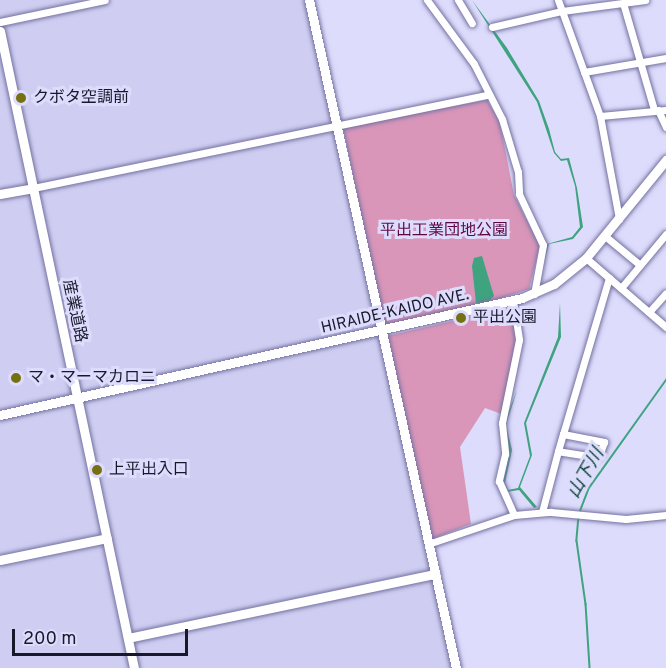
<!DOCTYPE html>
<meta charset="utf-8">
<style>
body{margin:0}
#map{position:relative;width:666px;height:668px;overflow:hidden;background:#dddcfc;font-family:Overpass,"Noto Sans JP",sans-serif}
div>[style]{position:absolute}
.built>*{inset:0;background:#cfcef2}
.green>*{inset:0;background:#d996b9}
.water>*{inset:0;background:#3fa380}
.stream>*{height:1.5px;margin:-0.75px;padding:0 0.75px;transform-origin:0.75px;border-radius:0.75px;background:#3fa380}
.roads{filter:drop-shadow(0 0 2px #7471a1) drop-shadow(0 0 2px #7471a1)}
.minor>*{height:7px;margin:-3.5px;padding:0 3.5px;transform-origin:3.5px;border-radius:3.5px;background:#fff}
.tertiary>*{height:9px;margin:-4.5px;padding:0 4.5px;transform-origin:4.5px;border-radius:4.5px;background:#fff}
.dots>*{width:16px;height:16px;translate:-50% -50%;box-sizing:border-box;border:3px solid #dddcfc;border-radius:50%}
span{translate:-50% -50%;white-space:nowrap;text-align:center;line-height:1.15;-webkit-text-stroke:6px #dddcfc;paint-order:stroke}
.poi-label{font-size:16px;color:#19182b}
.left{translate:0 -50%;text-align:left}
.park-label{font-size:16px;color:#5f0641}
.street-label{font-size:16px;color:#19182b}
.water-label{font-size:18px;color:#04412f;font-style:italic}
.scale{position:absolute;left:12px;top:629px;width:176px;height:27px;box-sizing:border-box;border:3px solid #19182b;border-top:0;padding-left:8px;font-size:18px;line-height:21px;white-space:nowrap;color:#19182b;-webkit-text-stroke:4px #dddcfc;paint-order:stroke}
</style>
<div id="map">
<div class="built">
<i style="clip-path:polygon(0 0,305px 0,452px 668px,0 668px)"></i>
</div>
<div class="green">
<i style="clip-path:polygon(487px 100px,500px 123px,514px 195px,540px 246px,529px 289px,490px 302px,384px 325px,343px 127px)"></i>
<i style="clip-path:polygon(514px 307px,518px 324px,504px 415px,485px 408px,460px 447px,471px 524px,432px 539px,387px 336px)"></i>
</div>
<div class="water">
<i style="clip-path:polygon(472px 0,507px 48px,539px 101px,549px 129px,555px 152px,561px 159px,569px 158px,577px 188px,583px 227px,573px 239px,549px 244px,538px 284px,547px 244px,572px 237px,580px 227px,575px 186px,567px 160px,561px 161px,554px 153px,537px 102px)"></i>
<i style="clip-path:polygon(482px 256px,494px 296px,488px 302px,476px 303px,472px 266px,474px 258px)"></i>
<i style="clip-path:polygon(560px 303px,561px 337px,526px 423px,532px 455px,520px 487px,537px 507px,534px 508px,519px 490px,506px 492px,503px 483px,509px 451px,504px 424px,517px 390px,506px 425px,512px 450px,505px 483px,508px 490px,518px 488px,530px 456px,524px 423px,558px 337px)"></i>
</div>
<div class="stream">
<i style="left:580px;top:511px;width:25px;rotate:-69deg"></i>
<i style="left:589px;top:488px;width:133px;rotate:-54.5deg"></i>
<i style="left:579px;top:516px;width:25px;rotate:95deg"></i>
<i style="left:577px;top:541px;width:64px;rotate:81.9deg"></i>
<i style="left:586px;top:604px;width:64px;rotate:86.4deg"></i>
</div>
<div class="roads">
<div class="minor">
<i style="left:427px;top:0;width:79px;rotate:53.7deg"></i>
<i style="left:474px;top:64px;width:62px;rotate:63deg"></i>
<i style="left:502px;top:119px;width:55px;rotate:73.2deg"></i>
<i style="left:518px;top:172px;width:22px;rotate:87deg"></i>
<i style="left:519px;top:194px;width:56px;rotate:64.8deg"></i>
<i style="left:543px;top:245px;width:50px;rotate:100.4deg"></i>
<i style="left:458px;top:0;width:27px;rotate:59deg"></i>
<i style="left:558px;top:0;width:123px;rotate:70.1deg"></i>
<i style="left:600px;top:116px;width:105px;rotate:79.5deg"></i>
<i style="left:623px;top:3px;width:111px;rotate:73.8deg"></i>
<i style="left:0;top:22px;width:107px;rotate:-11.8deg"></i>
<i style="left:492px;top:27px;width:72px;rotate:-12.9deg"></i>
<i style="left:562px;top:11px;width:84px;rotate:-7.5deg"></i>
<i style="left:584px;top:72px;width:83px;rotate:-9.7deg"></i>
<i style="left:658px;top:110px;width:19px;rotate:65deg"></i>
<i style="left:600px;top:116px;width:66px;rotate:-5.2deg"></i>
<i style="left:33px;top:188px;width:463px;rotate:-11.6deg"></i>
<i style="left:605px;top:236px;width:45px;rotate:39.6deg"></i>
<i style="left:586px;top:258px;width:106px;rotate:40.8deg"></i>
<i style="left:621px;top:288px;width:70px;rotate:-50.2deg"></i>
<i style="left:513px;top:301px;width:39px;rotate:81deg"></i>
<i style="left:519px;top:340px;width:85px;rotate:101.6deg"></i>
<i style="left:502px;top:423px;width:31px;rotate:84deg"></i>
<i style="left:505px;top:454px;width:28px;rotate:103deg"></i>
<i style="left:499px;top:481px;width:37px;rotate:66deg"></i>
<i style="left:649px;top:312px;width:25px;rotate:-48deg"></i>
<i style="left:563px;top:434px;width:42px;rotate:11deg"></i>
<i style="left:604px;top:442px;width:12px;rotate:110deg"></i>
<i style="left:600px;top:453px;width:6px;rotate:141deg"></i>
<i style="left:595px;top:457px;width:37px;rotate:-171deg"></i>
<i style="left:558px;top:451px;width:18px;rotate:-74deg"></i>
<i style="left:563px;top:434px;width:163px;rotate:-73.6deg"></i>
<i style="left:542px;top:512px;width:63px;rotate:-75.3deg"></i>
<i style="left:428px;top:544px;width:91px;rotate:-18.6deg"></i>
<i style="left:514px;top:515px;width:37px;rotate:-5deg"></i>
<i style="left:551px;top:512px;width:75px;rotate:5.3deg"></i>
<i style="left:626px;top:519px;width:40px;rotate:-5.7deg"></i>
</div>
<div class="tertiary">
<i style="left:309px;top:0;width:684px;rotate:77.59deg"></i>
<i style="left:0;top:31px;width:651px;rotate:78.12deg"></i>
<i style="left:0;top:194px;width:34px;rotate:-10deg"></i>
<i style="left:0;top:415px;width:535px;rotate:-12.63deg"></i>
<i style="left:522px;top:298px;width:35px;rotate:-24deg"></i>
<i style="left:554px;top:284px;width:41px;rotate:-39.1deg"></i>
<i style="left:586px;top:258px;width:127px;rotate:-50.8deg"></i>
<i style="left:0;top:560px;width:109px;rotate:-11.6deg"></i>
<i style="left:128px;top:638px;width:314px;rotate:-11.8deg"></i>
</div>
</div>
<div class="dots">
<i style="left:21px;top:98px;background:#757113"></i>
<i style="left:461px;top:318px;background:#757113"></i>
<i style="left:16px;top:378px;background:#757113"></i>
<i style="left:97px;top:470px;background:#757113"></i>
</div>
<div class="poi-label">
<span class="left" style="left:33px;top:98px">クボタ空調前</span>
<span class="left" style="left:473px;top:318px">平出公園</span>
<span class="left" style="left:28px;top:378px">マ・マーマカロニ</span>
<span class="left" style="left:109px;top:470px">上平出入口</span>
</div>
<div class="park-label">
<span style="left:444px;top:231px">平出工業団地公園</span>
</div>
<div class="street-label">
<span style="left:74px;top:311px;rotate:78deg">産業道路</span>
<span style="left:395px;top:312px;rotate:-13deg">HIRAIDE-KAIDO AVE.</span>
</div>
<div class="water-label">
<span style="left:587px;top:474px;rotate:-60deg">山下川</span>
</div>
<div class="scale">200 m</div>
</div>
